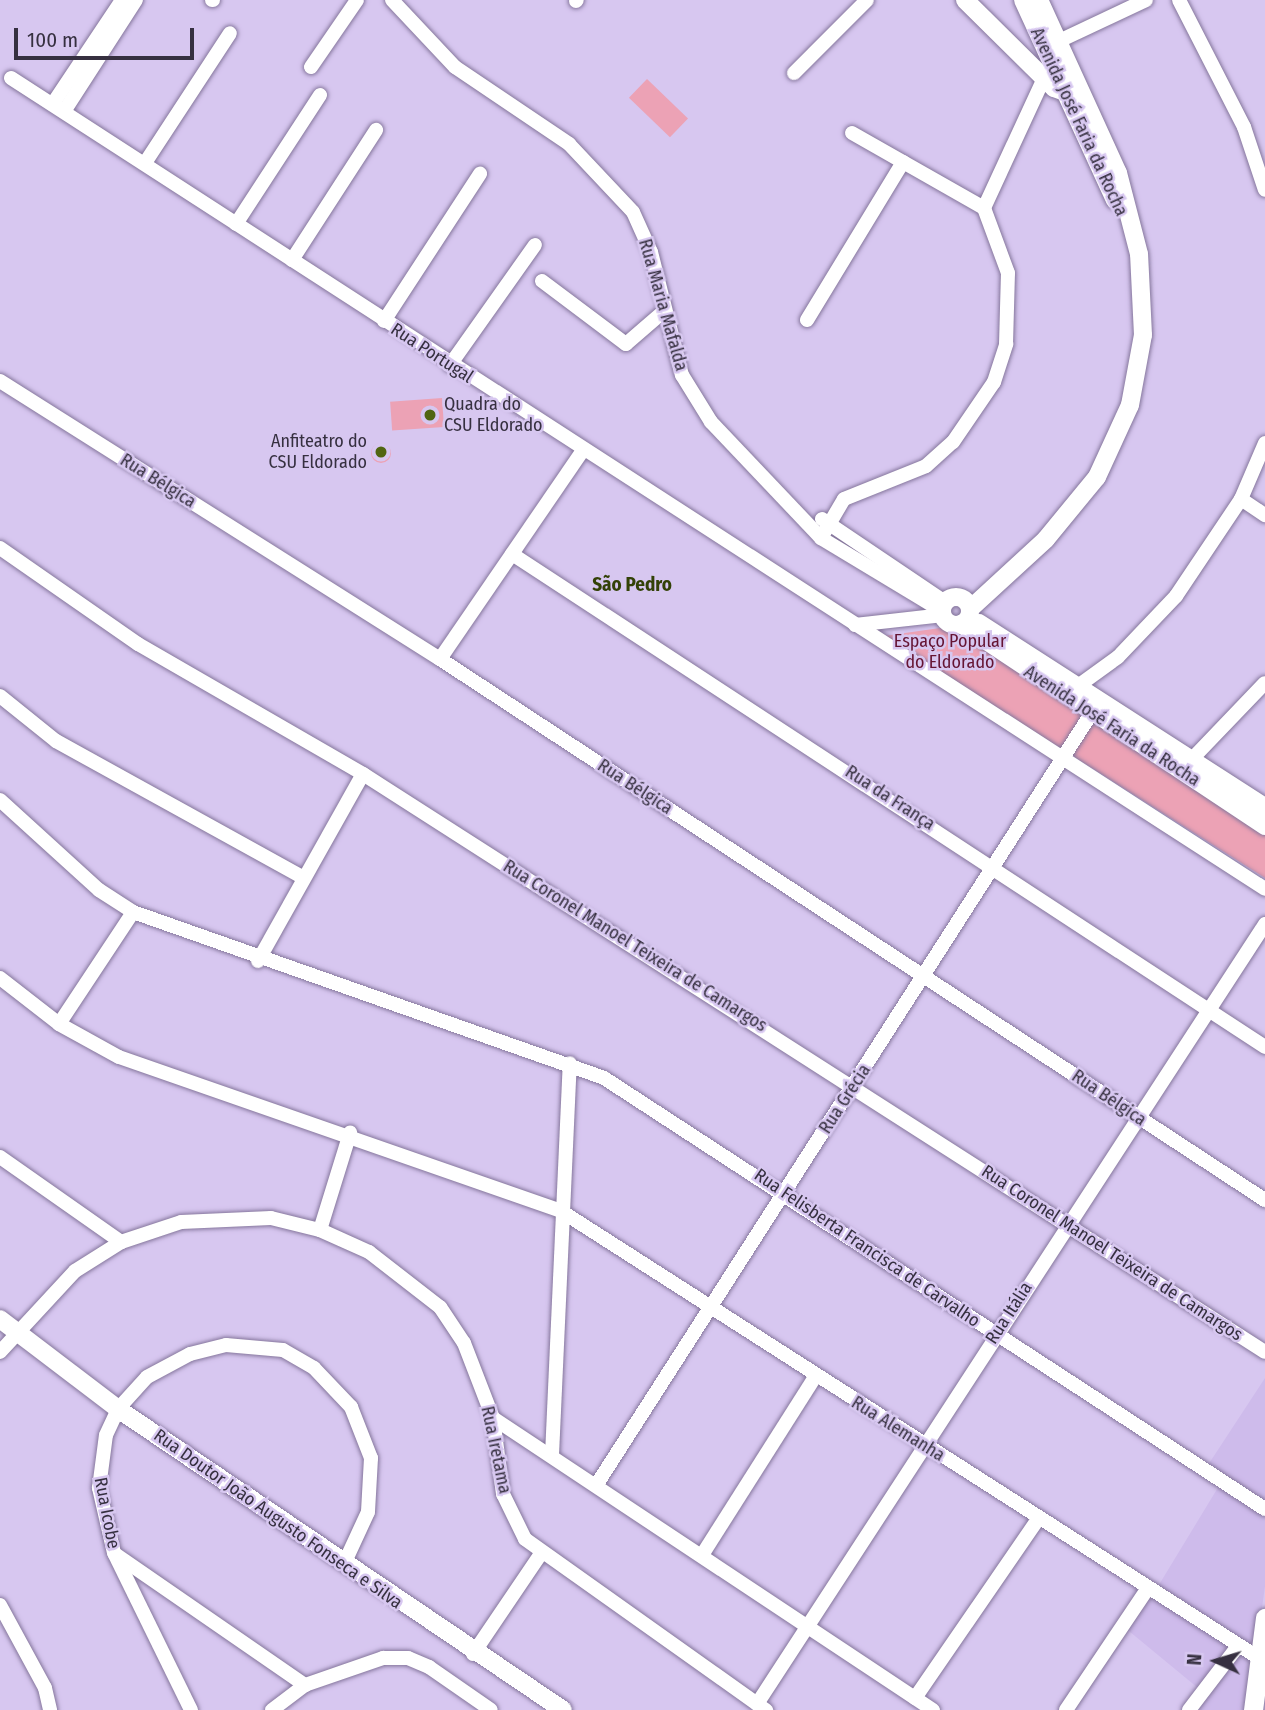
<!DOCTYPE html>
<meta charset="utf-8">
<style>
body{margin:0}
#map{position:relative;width:1265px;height:1710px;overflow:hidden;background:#d7c7f0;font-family:"Fira Sans Condensed",sans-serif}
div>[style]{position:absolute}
.built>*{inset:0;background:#cebbeb}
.green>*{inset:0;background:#eca2b5;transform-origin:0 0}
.round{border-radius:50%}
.roads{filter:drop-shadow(0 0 2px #85769c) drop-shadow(0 0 2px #85769c)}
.minor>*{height:14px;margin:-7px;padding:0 7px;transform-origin:7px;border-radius:7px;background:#fff}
.tertiary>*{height:18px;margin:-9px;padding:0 9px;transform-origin:9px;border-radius:9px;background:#fff}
.tertiary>.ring{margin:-9px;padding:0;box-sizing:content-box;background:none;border:18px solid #fff;border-radius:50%}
.secondary>*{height:19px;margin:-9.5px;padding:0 9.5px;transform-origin:9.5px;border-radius:9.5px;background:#fff}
.dots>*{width:19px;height:19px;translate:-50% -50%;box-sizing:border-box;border:4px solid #d7c7f0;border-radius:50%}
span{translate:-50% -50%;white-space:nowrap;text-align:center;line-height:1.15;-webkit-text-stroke:5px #d7c7f0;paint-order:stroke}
.street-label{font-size:18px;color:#363040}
.poi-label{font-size:18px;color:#363040}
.left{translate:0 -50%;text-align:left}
.right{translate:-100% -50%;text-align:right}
.park-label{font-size:18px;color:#651433}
.neighbourhood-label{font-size:19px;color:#334107;font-weight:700}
.north{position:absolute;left:1181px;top:1626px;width:70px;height:70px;-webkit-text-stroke:5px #d7c7f0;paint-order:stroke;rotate:274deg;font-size:19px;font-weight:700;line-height:28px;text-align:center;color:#363040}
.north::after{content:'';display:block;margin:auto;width:24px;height:32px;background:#363040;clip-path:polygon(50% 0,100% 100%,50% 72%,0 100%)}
.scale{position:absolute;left:14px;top:28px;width:180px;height:32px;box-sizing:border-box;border:4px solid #363040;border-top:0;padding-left:9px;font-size:21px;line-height:24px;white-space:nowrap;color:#363040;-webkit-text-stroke:5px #d7c7f0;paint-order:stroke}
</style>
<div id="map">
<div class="built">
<i style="clip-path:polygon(1265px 1378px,1265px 1586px,1248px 1710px,1183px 1710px,1198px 1688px,1118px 1622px,1157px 1588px,1225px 1476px,1208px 1465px)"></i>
</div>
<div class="green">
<i style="left:647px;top:79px;width:57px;height:26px;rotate:44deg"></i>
<i style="left:442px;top:398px;width:29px;height:52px;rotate:86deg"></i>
<i class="round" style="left:371px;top:443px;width:20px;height:20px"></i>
<i style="clip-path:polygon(940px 628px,958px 633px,1265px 831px,1265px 878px,884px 636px)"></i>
</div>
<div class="roads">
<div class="minor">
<i style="left:212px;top:0;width:1px"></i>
<i style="left:392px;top:0;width:92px;rotate:46.8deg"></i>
<i style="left:455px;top:67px;width:138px;rotate:34deg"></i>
<i style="left:569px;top:144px;width:93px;rotate:46.7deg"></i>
<i style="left:633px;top:212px;width:44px;rotate:65.8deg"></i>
<i style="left:651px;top:252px;width:127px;rotate:75.9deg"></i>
<i style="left:682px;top:375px;width:55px;rotate:58.3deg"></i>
<i style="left:711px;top:422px;width:160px;rotate:46.5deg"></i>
<i style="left:821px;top:538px;width:141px;rotate:31.1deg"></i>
<i style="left:1179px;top:0;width:143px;rotate:62.9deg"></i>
<i style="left:1244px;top:127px;width:66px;rotate:71.6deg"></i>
<i style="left:576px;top:1px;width:1px;rotate:-45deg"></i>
<i style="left:1059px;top:41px;width:96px;rotate:-25.2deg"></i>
<i style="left:311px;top:67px;width:81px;rotate:-55.5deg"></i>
<i style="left:794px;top:73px;width:103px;rotate:-45deg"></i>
<i style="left:11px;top:78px;width:1493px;rotate:32.89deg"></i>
<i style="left:54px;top:102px;width:123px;rotate:-56.3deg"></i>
<i style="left:65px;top:110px;width:131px;rotate:-57.2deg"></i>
<i style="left:852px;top:133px;width:152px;rotate:29.6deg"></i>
<i style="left:145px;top:163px;width:155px;rotate:-56.8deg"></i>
<i style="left:236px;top:224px;width:154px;rotate:-56.9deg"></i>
<i style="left:292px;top:260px;width:155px;rotate:-57.1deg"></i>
<i style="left:542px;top:281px;width:105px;rotate:36.9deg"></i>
<i style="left:626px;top:344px;width:49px;rotate:-40.9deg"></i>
<i style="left:807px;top:320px;width:185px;rotate:-58.7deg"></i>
<i style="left:384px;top:321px;width:176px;rotate:-56.9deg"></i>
<i style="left:450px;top:365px;width:147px;rotate:-54.7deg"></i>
<i style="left:0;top:381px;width:520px;rotate:32.29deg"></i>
<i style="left:440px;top:659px;width:987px;rotate:33.26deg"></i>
<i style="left:1241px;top:499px;width:29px;rotate:34deg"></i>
<i style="left:822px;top:519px;width:148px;rotate:34deg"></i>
<i style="left:821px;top:538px;width:45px;rotate:-59.5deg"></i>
<i style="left:844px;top:499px;width:88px;rotate:-21.9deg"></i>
<i style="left:926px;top:466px;width:36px;rotate:-42deg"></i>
<i style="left:953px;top:442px;width:73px;rotate:-55.7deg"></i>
<i style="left:994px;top:382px;width:40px;rotate:-72deg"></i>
<i style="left:1006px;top:344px;width:71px;rotate:-88.4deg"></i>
<i style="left:1008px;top:273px;width:69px;rotate:-110.3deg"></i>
<i style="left:984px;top:208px;width:143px;rotate:-65.2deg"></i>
<i style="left:0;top:548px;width:168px;rotate:34.8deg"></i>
<i style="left:138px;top:644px;width:260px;rotate:30deg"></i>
<i style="left:363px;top:774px;width:1071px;rotate:32.65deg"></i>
<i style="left:512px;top:554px;width:900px;rotate:33.21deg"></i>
<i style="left:855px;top:625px;width:89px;rotate:-6.5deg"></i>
<i style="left:440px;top:659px;width:251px;rotate:-55.6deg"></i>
<i style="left:1078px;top:686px;width:49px;rotate:-35.9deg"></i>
<i style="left:1118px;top:657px;width:84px;rotate:-46.4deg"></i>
<i style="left:1176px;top:596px;width:117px;rotate:-56.2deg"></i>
<i style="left:1241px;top:499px;width:61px;rotate:-66.8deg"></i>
<i style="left:0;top:696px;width:72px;rotate:38.8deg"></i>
<i style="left:56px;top:741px;width:283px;rotate:28.9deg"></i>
<i style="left:1192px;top:759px;width:105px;rotate:-46.2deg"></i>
<i style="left:0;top:800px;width:134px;rotate:42.3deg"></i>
<i style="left:99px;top:890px;width:40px;rotate:32.9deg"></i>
<i style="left:133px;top:912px;width:499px;rotate:19.4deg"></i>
<i style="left:604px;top:1078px;width:789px;rotate:33.11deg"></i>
<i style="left:258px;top:961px;width:214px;rotate:-60.7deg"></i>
<i style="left:0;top:978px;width:75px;rotate:37.9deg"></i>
<i style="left:59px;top:1024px;width:68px;rotate:28.8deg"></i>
<i style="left:119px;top:1057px;width:468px;rotate:19.2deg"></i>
<i style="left:561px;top:1211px;width:829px;rotate:32.64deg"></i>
<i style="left:59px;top:1024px;width:134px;rotate:-56.5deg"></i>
<i style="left:0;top:1157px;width:148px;rotate:35.1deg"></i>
<i style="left:320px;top:1230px;width:102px;rotate:-72.8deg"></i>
<i style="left:0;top:1352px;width:110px;rotate:-47.2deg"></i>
<i style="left:75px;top:1271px;width:54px;rotate:-32.2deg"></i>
<i style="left:121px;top:1242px;width:63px;rotate:-18.4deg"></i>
<i style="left:181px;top:1222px;width:90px;rotate:-2.5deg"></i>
<i style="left:271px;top:1218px;width:50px;rotate:13.8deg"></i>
<i style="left:320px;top:1230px;width:54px;rotate:24.2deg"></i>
<i style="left:369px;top:1252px;width:90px;rotate:37.8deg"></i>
<i style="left:440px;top:1307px;width:43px;rotate:56.3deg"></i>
<i style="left:464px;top:1343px;width:80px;rotate:68.9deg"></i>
<i style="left:493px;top:1418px;width:77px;rotate:82.5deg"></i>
<i style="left:503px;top:1494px;width:50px;rotate:63.9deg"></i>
<i style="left:525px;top:1539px;width:296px;rotate:35.4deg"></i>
<i style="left:493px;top:1418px;width:528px;rotate:33.57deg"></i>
<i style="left:552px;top:1455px;width:392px;rotate:-87.4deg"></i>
<i style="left:597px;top:1484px;width:915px;rotate:-57.32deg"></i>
<i style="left:115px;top:1554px;width:231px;rotate:34.6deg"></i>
<i style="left:702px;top:1555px;width:211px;rotate:-57.6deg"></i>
<i style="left:0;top:1605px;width:94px;rotate:61.5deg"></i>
<i style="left:45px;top:1688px;width:23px;rotate:77deg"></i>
<i style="left:473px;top:1654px;width:120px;rotate:-55.9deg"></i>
<i style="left:915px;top:1698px;width:217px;rotate:-55.5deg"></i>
<i style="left:757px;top:1704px;width:931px;rotate:-56.92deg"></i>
<i style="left:191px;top:1710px;width:175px;rotate:-116.1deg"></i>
<i style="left:114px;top:1553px;width:67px;rotate:-103deg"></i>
<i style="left:99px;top:1488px;width:53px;rotate:-82.5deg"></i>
<i style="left:106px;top:1435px;width:29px;rotate:-65deg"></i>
<i style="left:118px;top:1409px;width:43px;rotate:-47.8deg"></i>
<i style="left:147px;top:1377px;width:49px;rotate:-28.1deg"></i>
<i style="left:190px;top:1354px;width:37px;rotate:-14deg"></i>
<i style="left:226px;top:1345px;width:57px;rotate:5deg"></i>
<i style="left:283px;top:1350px;width:36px;rotate:30deg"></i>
<i style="left:314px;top:1368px;width:54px;rotate:46.5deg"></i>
<i style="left:351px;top:1407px;width:55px;rotate:68.6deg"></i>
<i style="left:371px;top:1458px;width:54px;rotate:93.2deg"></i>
<i style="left:368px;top:1512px;width:57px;rotate:114.8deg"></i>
<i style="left:272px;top:1710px;width:41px;rotate:-37.1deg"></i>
<i style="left:305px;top:1685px;width:83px;rotate:-19.1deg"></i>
<i style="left:383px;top:1658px;width:25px"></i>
<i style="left:408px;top:1658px;width:23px;rotate:23deg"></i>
<i style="left:429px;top:1667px;width:75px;rotate:34.7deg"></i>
<i style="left:1066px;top:1710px;width:147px;rotate:-56.1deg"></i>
<i style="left:1189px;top:1710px;width:81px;rotate:-52.6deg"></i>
</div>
<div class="tertiary">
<i style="left:965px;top:0;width:125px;rotate:44.7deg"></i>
<i style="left:1054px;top:88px;width:15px;rotate:20deg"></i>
<i style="left:1023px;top:0;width:220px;rotate:65.3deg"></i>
<i class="ring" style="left:942px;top:597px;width:10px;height:10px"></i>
<i style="left:970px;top:609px;width:103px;rotate:-42.6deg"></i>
<i style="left:1046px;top:539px;width:80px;rotate:-50.6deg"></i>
<i style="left:1097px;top:477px;width:79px;rotate:-65.4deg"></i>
<i style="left:1130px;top:405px;width:71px;rotate:-79.5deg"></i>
<i style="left:1143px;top:335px;width:81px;rotate:-92.8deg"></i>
<i style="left:1139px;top:254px;width:84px;rotate:-104.5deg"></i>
<i style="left:1118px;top:173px;width:190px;rotate:-114.5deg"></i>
<i style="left:979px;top:623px;width:340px;rotate:32.8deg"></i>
<i style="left:961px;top:624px;width:365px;rotate:33.6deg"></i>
<i style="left:0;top:1319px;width:148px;rotate:37.3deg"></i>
<i style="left:118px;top:1409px;width:537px;rotate:34.07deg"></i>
</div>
<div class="secondary">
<i style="left:1253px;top:1710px;width:93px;rotate:-82.6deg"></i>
</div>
</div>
<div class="dots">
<i style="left:430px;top:415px;background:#516511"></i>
<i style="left:381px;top:452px;background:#516511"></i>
</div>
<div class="street-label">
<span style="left:1079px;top:122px;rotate:65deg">Avenida José Faria da Rocha</span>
<span style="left:663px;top:305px;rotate:74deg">Rua Maria Mafalda</span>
<span style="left:432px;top:353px;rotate:33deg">Rua Portugal</span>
<span style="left:158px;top:481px;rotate:32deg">Rua Bélgica</span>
<span style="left:1112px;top:726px;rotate:33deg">Avenida José Faria da Rocha</span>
<span style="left:635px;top:787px;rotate:33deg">Rua Bélgica</span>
<span style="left:890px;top:798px;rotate:33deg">Rua da França</span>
<span style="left:635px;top:946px;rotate:32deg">Rua Coronel Manoel Teixeira de Camargos</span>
<span style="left:1109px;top:1098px;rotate:34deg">Rua Bélgica</span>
<span style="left:845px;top:1099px;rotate:-57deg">Rua Grécia</span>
<span style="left:867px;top:1248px;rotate:34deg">Rua Felisberta Francisca de Carvalho</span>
<span style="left:1112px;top:1253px;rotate:33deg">Rua Coronel Manoel Teixeira de Camargos</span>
<span style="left:1009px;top:1313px;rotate:-57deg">Rua Itália</span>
<span style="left:898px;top:1429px;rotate:32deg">Rua Alemanha</span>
<span style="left:496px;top:1450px;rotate:78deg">Rua Iretama</span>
<span style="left:107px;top:1513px;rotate:79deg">Rua Icobe</span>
<span style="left:278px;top:1519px;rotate:35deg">Rua Doutor João Augusto Fonseca e Silva</span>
</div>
<div class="poi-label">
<span class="left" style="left:444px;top:415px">Quadra do<br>CSU Eldorado</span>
<span class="right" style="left:367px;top:452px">Anfiteatro do<br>CSU Eldorado</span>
</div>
<div class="park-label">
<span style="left:950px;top:652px">Espaço Popular<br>do Eldorado</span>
</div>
<div class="neighbourhood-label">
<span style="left:632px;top:585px">São Pedro</span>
</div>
<div class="north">N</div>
<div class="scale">100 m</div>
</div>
